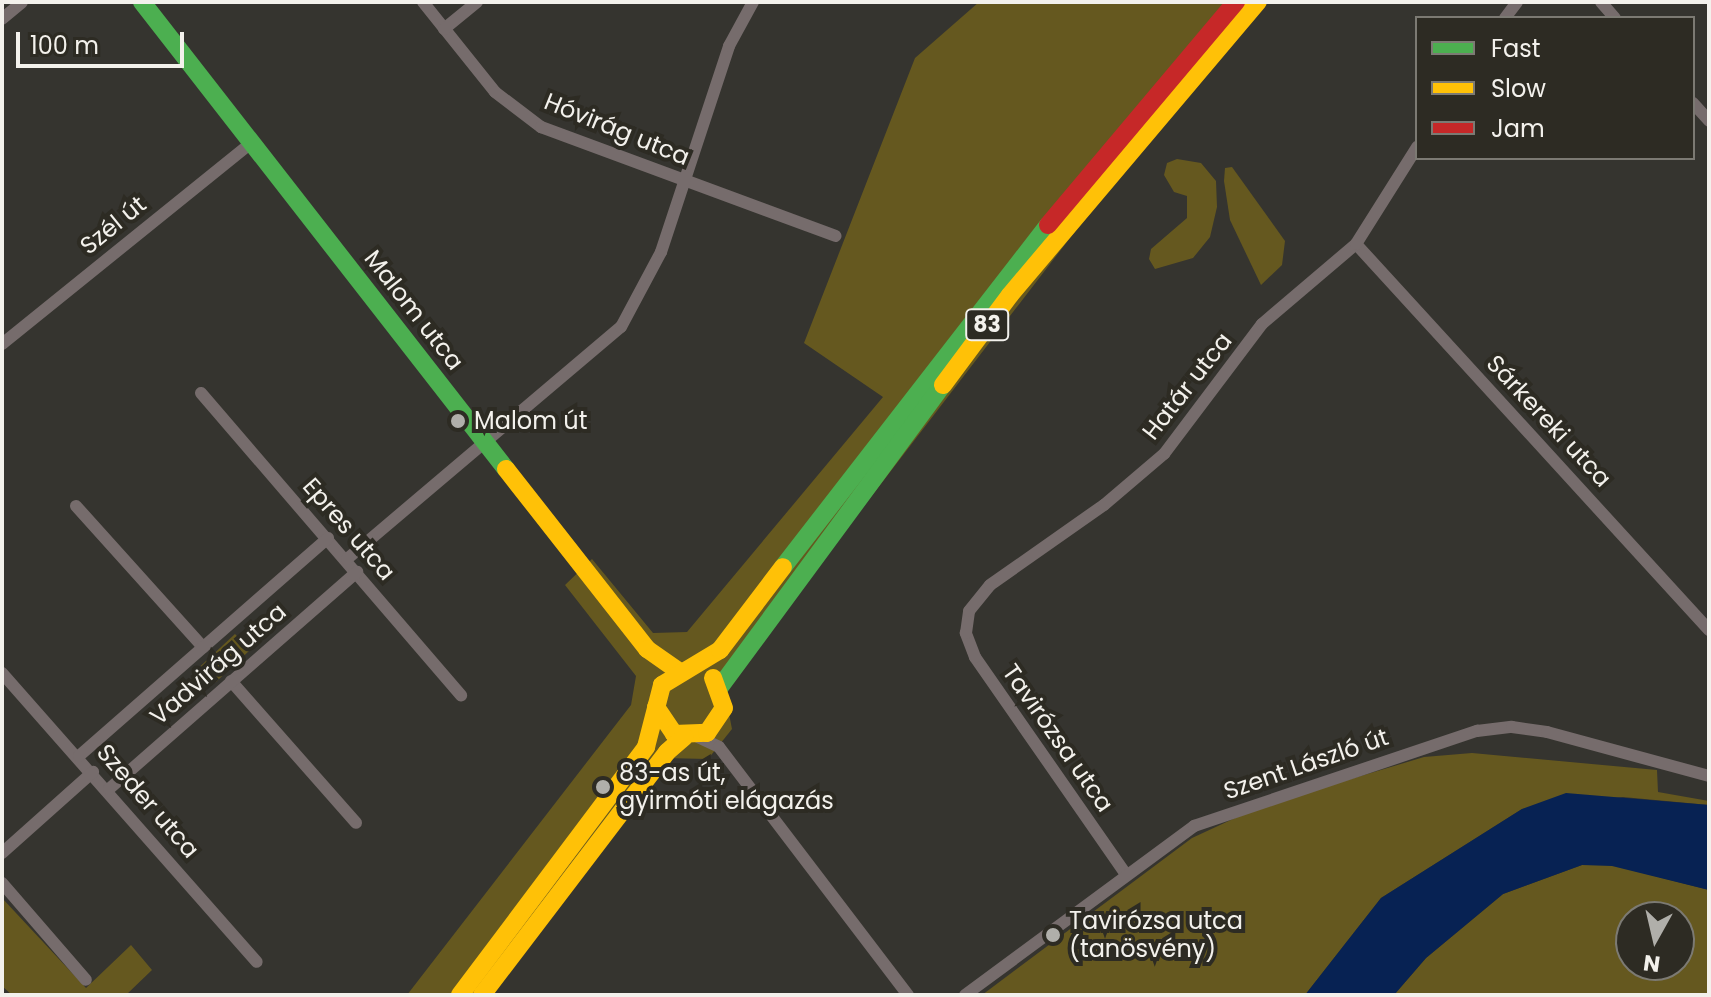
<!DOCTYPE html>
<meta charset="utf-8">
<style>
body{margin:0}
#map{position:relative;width:1711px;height:997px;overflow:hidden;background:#35342f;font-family:Poppins,sans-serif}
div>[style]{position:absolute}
.green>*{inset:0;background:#65581f;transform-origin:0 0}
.water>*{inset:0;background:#072253}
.street>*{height:12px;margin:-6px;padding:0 6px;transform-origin:6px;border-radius:6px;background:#766c6c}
.fast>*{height:18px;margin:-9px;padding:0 9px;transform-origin:9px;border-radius:9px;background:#4caf50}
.slow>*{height:18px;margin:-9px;padding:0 9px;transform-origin:9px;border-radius:9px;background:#ffc107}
.jam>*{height:18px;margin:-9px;padding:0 9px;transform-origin:9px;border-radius:9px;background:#c62828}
.dots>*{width:22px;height:22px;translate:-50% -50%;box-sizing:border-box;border:4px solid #2d2b23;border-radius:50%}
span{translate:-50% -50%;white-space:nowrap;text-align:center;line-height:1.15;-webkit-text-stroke:8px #2d2b23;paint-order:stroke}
.shield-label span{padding:2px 6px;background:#2d2b23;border:2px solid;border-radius:6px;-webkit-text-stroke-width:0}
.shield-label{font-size:22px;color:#f3f1ec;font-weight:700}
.street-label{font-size:24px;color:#f3f1ec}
.poi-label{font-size:24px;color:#f3f1ec}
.left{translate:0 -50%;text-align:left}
.frame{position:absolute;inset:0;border:4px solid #f3f1ec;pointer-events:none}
.legend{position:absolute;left:1415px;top:16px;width:280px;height:144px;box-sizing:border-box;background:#2d2b23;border:2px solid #7c7a73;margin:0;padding:10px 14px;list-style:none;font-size:24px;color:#f3f1ec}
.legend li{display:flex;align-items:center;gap:16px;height:40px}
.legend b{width:40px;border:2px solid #7c7a73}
.north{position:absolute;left:1615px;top:901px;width:80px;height:80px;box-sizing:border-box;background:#2d2b23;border:2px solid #7c7a73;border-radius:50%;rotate:188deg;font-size:22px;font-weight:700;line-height:32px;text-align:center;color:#f3f1ec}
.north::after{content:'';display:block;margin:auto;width:28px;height:36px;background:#b0afaa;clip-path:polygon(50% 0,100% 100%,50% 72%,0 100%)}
.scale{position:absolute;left:16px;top:32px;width:168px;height:36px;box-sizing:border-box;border:4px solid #f3f1ec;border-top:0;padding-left:10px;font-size:24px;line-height:28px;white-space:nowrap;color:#f3f1ec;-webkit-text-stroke:6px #2d2b23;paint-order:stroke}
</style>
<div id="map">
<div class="green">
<i style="clip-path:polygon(979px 2px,1266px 2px,1183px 91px,724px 688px,732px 729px,708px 759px,663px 758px,493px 995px,407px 995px,631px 705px,636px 676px,565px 585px,592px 559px,653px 633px,687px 632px,883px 397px,804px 343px,915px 58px)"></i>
<i style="clip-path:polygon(1177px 159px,1201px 163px,1216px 181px,1217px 207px,1210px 237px,1193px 258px,1155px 269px,1149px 259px,1151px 249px,1187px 218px,1187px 196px,1174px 192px,1164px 175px,1167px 163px)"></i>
<i style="clip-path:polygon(1232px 167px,1285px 241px,1282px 265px,1261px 285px,1230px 220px,1224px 181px,1225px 168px)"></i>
<i style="left:235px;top:634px;width:22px;height:47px;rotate:47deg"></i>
<i style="clip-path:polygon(1472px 753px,1657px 770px,1658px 792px,1709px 801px,1709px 805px,1623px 797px,1522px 809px,1381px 898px,1305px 995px,982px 995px,1192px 838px,1261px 806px,1424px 757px)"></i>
<i style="clip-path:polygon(evenodd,1582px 865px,1612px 865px,1709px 890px,1709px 995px,1394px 995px,1426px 958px,1503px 894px,1582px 865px,1631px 917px,1679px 917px,1679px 965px,1631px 965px,1631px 917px)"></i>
<i style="clip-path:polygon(2px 898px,86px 988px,131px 945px,152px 970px,126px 995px,12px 995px,2px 986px)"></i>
</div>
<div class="water">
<i style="clip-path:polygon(1566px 793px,1709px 805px,1709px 890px,1612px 866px,1582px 865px,1503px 894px,1426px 958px,1394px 995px,1305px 995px,1381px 898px,1522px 809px)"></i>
</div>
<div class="street">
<i style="left:423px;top:2px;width:115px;rotate:51.3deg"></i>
<i style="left:495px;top:92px;width:58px;rotate:37.3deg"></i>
<i style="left:541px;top:127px;width:314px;rotate:20.3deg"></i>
<i style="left:1601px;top:2px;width:21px;rotate:49deg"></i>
<i style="left:1505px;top:18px;width:20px;rotate:-53deg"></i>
<i style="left:2px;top:19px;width:26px;rotate:-40deg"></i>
<i style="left:444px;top:29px;width:43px;rotate:-39.3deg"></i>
<i style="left:1693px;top:103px;width:24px;rotate:48deg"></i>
<i style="left:1356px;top:244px;width:523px;rotate:47.56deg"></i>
<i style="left:2px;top:344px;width:321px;rotate:-38.9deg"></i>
<i style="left:201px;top:393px;width:399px;rotate:49.3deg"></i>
<i style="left:76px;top:506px;width:190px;rotate:48deg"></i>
<i style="left:347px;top:559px;width:359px;rotate:-40.3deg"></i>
<i style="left:621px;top:327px;width:85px;rotate:-61.9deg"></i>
<i style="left:661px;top:252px;width:217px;rotate:-71.7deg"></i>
<i style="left:729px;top:46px;width:50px;rotate:-61.4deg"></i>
<i style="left:2px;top:673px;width:385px;rotate:48.6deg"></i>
<i style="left:231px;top:681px;width:189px;rotate:48.6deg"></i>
<i style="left:698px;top:737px;width:23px;rotate:25deg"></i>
<i style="left:719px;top:747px;width:312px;rotate:52.7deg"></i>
<i style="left:79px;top:756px;width:331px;rotate:-41.2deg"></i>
<i style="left:109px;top:789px;width:330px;rotate:-41.2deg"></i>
<i style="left:2px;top:853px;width:122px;rotate:-41.7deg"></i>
<i style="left:1125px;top:873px;width:263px;rotate:-124.8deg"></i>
<i style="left:975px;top:657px;width:26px;rotate:-111deg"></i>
<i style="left:966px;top:633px;width:22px;rotate:-82deg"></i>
<i style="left:969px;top:611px;width:33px;rotate:-51deg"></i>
<i style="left:990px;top:585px;width:139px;rotate:-35.1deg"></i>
<i style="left:1104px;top:505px;width:79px;rotate:-40.4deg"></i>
<i style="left:1164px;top:454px;width:163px;rotate:-53deg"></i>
<i style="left:1262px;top:324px;width:123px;rotate:-40.4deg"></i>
<i style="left:1356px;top:244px;width:115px;rotate:-57.8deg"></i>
<i style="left:2px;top:883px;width:128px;rotate:49.1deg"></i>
<i style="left:965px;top:995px;width:285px;rotate:-36.4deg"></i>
<i style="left:1194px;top:826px;width:299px;rotate:-18.6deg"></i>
<i style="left:1477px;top:731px;width:35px;rotate:-7deg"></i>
<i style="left:1512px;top:727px;width:35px;rotate:8deg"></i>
<i style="left:1547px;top:732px;width:168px;rotate:15.2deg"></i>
</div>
<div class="fast">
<i style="left:142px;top:2px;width:592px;rotate:52.07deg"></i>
<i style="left:783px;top:567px;width:433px;rotate:-52.2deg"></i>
<i style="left:720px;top:687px;width:375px;rotate:-53.6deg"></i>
</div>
<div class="slow">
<i style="left:943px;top:385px;width:112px;rotate:-53.3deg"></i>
<i style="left:1010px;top:295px;width:384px;rotate:-49.8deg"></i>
<i style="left:506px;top:469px;width:229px;rotate:51.9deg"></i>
<i style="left:647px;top:649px;width:39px;rotate:35deg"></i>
<i style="left:656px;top:707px;width:32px;rotate:56deg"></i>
<i style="left:674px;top:734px;width:33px;rotate:-2deg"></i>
<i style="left:707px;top:733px;width:30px;rotate:-56deg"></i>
<i style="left:724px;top:708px;width:32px;rotate:-110deg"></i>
<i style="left:460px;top:995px;width:310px;rotate:-53.1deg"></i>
<i style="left:646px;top:747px;width:64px;rotate:-75.5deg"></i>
<i style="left:662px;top:685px;width:68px;rotate:-31.1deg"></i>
<i style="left:720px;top:650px;width:104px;rotate:-52.8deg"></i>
<i style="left:482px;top:995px;width:305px;rotate:-52.7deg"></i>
<i style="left:667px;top:752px;width:23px;rotate:-41deg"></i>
</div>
<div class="jam">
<i style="left:1048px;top:225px;width:292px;rotate:-49.9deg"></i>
</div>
<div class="dots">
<i style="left:458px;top:421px;background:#b0afaa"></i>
<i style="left:603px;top:787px;background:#b0afaa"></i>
<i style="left:1053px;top:935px;background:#b0afaa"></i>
</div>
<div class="shield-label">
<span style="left:987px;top:325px">83</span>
</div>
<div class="street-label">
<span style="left:617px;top:129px;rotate:22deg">Hóvirág utca</span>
<span style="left:113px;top:225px;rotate:-39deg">Szél út</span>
<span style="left:414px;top:310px;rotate:52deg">Malom utca</span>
<span style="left:1187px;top:386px;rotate:-52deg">Határ utca</span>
<span style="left:1549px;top:421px;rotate:47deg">Sárkereki utca</span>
<span style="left:349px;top:529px;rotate:49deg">Epres utca</span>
<span style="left:218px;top:664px;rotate:-41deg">Vadvirág utca</span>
<span style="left:1058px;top:738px;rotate:55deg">Tavirózsa utca</span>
<span style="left:1306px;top:764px;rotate:-19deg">Szent László út</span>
<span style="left:148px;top:801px;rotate:49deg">Szeder utca</span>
</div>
<div class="poi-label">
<span class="left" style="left:474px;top:421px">Malom út</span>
<span class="left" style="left:619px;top:787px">83-as út,<br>gyirmóti elágazás</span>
<span class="left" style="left:1069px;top:935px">Tavirózsa utca<br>(tanösvény)</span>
</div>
<div class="frame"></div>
<ul class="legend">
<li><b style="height:10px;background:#4caf50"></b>Fast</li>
<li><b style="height:10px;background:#ffc107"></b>Slow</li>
<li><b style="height:10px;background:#c62828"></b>Jam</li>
</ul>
<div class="north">N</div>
<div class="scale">100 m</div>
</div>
